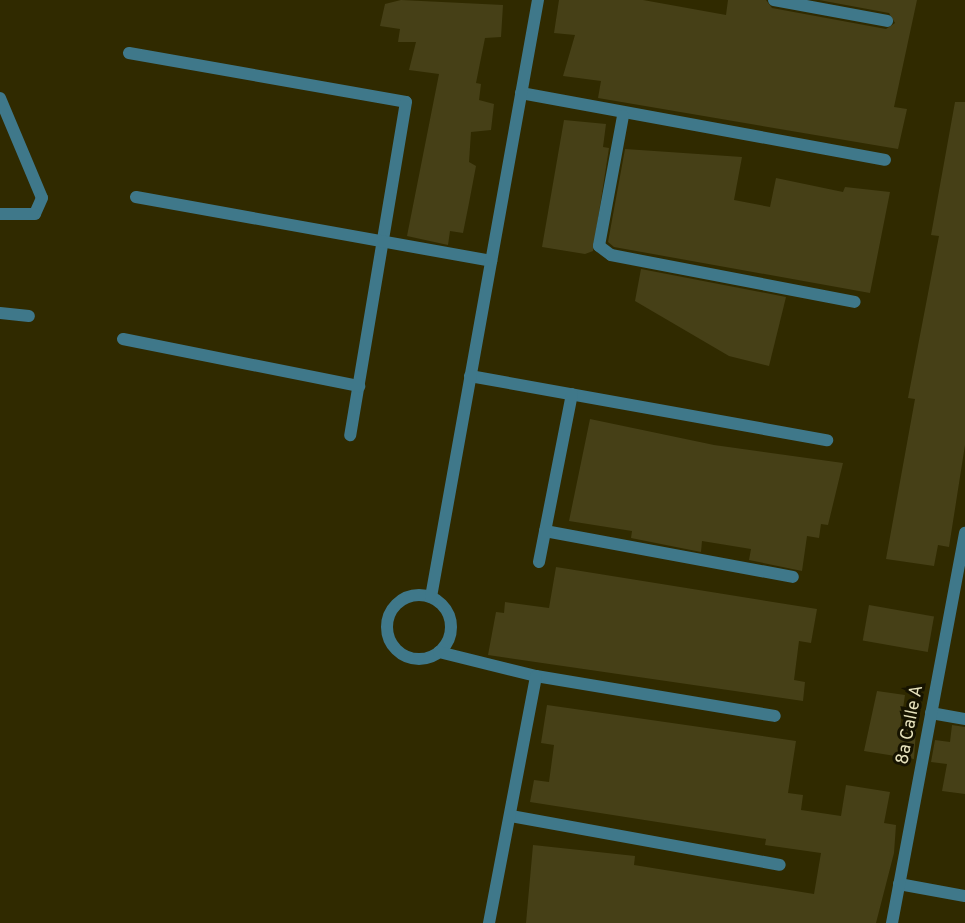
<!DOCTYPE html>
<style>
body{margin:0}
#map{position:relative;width:965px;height:923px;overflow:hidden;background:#302a00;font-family:Overpass,sans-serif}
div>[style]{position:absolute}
.building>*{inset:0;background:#464017;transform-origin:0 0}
.lane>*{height:12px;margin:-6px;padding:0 6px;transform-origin:6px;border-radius:6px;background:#3f788a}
.street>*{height:12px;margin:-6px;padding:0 6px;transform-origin:6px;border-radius:6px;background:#3f788a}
.street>.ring{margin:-6px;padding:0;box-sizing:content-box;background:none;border:12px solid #3f788a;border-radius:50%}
span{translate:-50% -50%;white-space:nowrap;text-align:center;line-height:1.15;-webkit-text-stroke:6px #161300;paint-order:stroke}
.street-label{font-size:18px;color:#e8e3bd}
</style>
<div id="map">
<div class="building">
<i style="clip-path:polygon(401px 0,503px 5px,501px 37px,485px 38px,476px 83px,481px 84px,479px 100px,494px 104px,491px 130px,471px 132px,469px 162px,476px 166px,469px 203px,463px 233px,450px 231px,448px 245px,407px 236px,439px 74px,409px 70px,416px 42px,398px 42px,400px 29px,380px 26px,385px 4px)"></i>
<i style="clip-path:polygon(559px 0,643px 0,726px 15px,728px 0,766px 0,772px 8px,886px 29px,895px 23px,889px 13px,819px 0,917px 0,894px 107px,907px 109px,898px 149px,598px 98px,601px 81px,563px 76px,575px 35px,554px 33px)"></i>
<i style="clip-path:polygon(955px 102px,965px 102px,965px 445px,949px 547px,938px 545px,934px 566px,886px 559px,915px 399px,908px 398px,939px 236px,931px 235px)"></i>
<i style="clip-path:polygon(564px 120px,606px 124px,603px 147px,609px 148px,593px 251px,585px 254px,542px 247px)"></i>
<i style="clip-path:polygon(625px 149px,742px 157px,734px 200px,770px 207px,776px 178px,843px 192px,845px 187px,890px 192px,870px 293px,614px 247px,608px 242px)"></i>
<i style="clip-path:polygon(641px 269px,786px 297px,769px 366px,729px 356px,635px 301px)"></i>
<i style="clip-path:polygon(590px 419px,714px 445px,843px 463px,828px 525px,821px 524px,819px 538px,807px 536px,802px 571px,749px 560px,751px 549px,702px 541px,701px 552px,631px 538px,632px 531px,569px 521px)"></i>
<i style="clip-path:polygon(556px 567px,817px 609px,811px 643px,799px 641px,794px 680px,805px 682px,803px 701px,488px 655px,496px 612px,504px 613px,505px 602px,549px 608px)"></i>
<i style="left:869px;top:605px;width:66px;height:36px;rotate:10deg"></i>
<i style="clip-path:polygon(877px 691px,905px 695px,900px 728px,916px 730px,914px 759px,864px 751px)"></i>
<i style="clip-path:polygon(547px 705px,796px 741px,788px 793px,803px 795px,801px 810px,841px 816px,846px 785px,890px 792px,884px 823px,896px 825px,894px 853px,876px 923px,526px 923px,533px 845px,635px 856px,634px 865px,814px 894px,821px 853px,765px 845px,766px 839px,530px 802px,534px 780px,549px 782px,554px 745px,541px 743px)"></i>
<i style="clip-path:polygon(952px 725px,965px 727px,965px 794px,942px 791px,947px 764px,931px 762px,935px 740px,950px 742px)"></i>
</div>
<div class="lane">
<i style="left:0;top:98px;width:108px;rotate:67.2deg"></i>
<i style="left:42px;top:198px;width:17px;rotate:114deg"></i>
<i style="left:35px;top:214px;width:35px;rotate:180deg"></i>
<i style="left:0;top:313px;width:29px;rotate:6deg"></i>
</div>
<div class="street">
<i style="left:774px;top:0;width:115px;rotate:10.5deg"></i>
<i style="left:129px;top:53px;width:281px;rotate:10deg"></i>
<i style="left:406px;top:102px;width:338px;rotate:99.5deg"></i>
<i style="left:521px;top:93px;width:370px;rotate:10.4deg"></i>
<i style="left:623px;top:116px;width:132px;rotate:100.5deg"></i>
<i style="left:599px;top:246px;width:15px;rotate:37deg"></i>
<i style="left:611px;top:255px;width:248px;rotate:10.9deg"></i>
<i style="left:136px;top:197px;width:361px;rotate:10.2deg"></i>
<i style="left:123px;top:339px;width:241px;rotate:11.3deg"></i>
<i style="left:470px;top:376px;width:363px;rotate:10.2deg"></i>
<i style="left:545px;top:531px;width:252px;rotate:10.5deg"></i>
<i style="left:539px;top:562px;width:171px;rotate:-78.9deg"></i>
<i class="ring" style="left:387px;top:595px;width:52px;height:52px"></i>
<i style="left:431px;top:597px;width:607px;rotate:-79.84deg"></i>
<i style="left:439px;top:652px;width:100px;rotate:13.9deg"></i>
<i style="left:536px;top:676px;width:242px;rotate:9.5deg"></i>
<i style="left:931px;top:713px;width:35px;rotate:10deg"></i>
<i style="left:511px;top:816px;width:273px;rotate:10.3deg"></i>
<i style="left:899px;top:884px;width:67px;rotate:10.3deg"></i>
<i style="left:489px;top:923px;width:251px;rotate:-79.2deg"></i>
<i style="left:892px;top:923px;width:397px;rotate:-79.4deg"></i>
</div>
<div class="street-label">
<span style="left:911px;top:725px;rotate:-79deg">8a Calle A</span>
</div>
</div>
